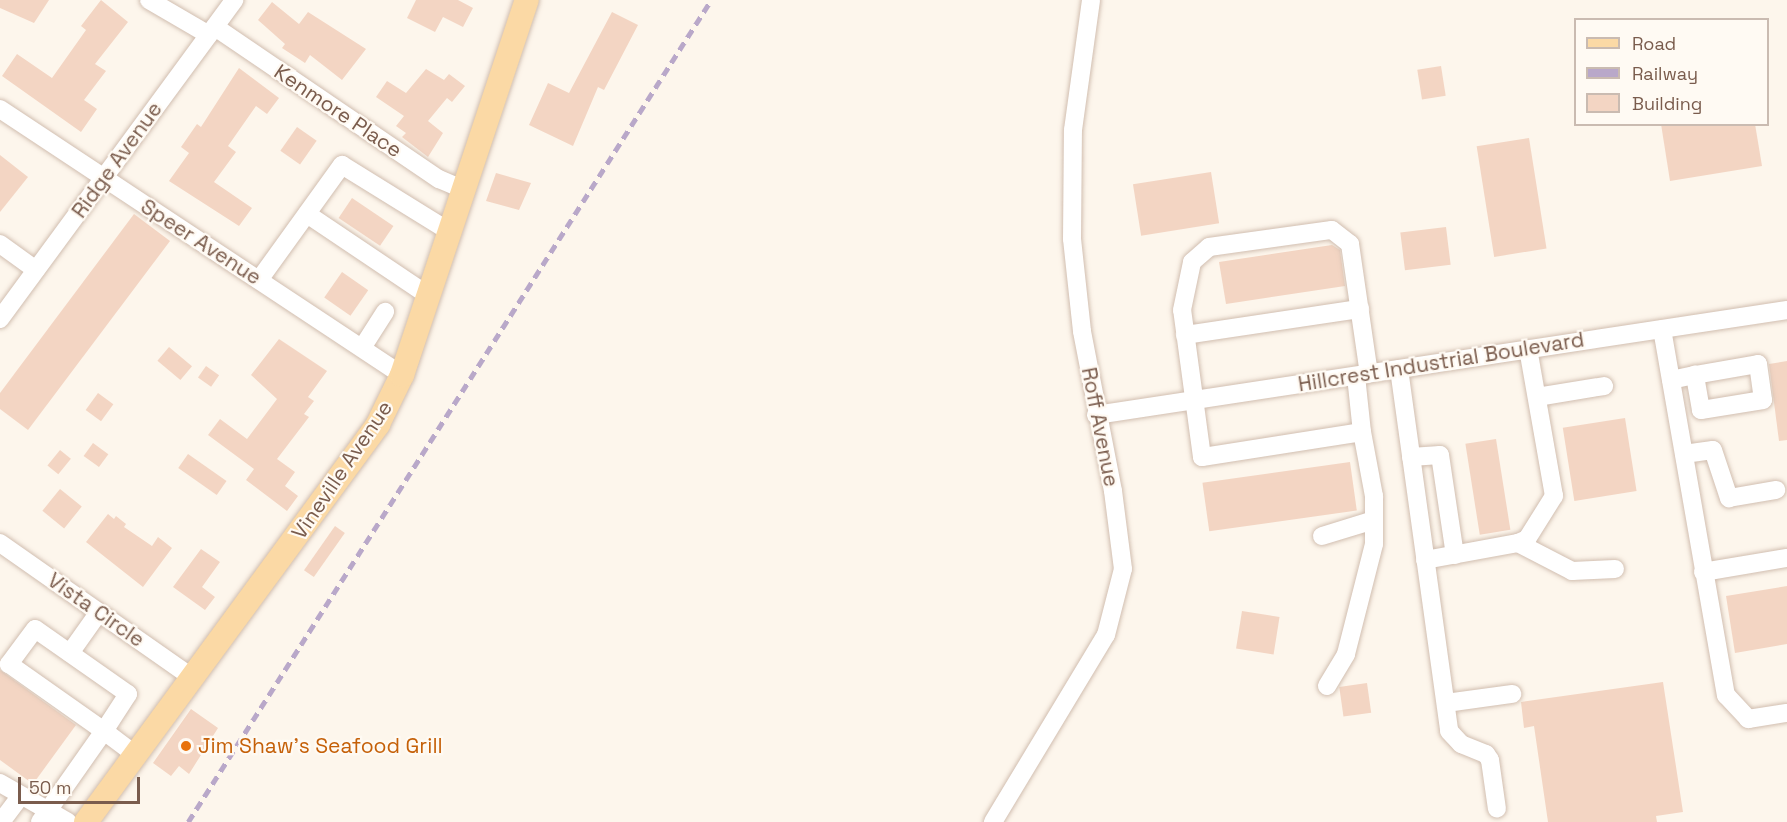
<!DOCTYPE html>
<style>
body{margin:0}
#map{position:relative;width:1787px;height:822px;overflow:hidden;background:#fdf6ec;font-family:"Space Grotesk",sans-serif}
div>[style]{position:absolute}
.building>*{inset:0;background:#f3d5c3;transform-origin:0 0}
.roads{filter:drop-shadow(0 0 2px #d1beb0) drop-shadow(0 0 2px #d1beb0)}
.minor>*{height:18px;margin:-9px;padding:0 9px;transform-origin:9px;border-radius:9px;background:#fff}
.major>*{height:24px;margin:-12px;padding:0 12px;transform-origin:12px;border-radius:12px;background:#fbd9a5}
.rail>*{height:4.5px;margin-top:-2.25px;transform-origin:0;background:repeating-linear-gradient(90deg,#b9a8c9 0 9px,transparent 0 15px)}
.dots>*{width:16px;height:16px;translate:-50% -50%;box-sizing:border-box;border:3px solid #fffaf3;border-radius:50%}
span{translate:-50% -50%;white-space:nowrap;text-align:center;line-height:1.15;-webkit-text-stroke:4.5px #fffaf3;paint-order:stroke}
.street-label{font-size:21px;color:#7a5c4d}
.food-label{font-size:21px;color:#c56008}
.left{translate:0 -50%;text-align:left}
.legend{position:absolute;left:1574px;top:18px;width:195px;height:108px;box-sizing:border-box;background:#fffaf3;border:2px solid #cabbb1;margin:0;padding:8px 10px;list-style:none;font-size:18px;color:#7a5c4d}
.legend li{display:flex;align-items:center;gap:12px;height:30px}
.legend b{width:30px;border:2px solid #cabbb1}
.scale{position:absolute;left:18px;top:777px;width:122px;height:27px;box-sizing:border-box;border:3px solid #7a5c4d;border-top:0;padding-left:8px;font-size:18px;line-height:21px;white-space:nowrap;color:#7a5c4d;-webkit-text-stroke:4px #fffaf3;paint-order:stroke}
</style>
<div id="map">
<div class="building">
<i style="clip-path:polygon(0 0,49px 0,34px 23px,0 8px)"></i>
<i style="clip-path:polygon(101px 0,128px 22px,95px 64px,106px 71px,84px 100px,97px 109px,81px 132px,2px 76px,17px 54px,52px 78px,86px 30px,81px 26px)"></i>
<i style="clip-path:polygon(416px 0,458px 0,473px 8px,463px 27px,443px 17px,435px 32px,407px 18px)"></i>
<i style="clip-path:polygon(272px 2px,299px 24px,308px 12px,366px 49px,342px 80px,310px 55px,305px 63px,282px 48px,285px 44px,258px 20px)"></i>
<i style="clip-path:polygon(612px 12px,638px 25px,604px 90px,598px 87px,573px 146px,529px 125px,548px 83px,569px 93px)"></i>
<i style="left:1441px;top:66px;width:30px;height:24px;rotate:81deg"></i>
<i style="clip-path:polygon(239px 68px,279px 98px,267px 114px,256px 106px,228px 146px,236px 152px,214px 182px,252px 208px,239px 226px,169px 181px,189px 153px,181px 147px,197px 124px,201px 127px)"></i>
<i style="clip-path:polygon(426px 69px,444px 80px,449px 74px,465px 86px,452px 102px,447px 98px,428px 121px,443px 133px,428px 157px,402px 137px,406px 133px,396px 126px,404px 116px,376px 97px,387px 81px,406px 93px)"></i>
<i style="clip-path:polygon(1661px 124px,1755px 124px,1762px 166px,1670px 181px)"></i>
<i style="left:297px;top:127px;width:24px;height:29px;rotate:35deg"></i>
<i style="left:1529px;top:138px;width:112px;height:53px;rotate:81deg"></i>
<i style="clip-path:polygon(0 155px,28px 177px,0 212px)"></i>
<i style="left:1211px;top:172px;width:52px;height:79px;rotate:81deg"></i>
<i style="clip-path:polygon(496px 173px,531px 183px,519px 210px,486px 201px)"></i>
<i style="left:352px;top:198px;width:50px;height:24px;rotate:34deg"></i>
<i style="clip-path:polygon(134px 214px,170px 241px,28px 430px,0 409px,0 393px)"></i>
<i style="left:1446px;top:227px;width:38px;height:46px;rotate:83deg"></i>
<i style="clip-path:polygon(1332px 245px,1340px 250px,1345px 286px,1226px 304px,1219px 262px)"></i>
<i style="left:342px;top:272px;width:32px;height:31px;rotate:35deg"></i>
<i style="clip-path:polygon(279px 339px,327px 371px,308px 397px,314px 401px,304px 414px,309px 417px,277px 459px,295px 472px,285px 486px,298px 496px,287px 511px,246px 480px,254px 469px,208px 435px,220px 419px,247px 439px,277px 399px,251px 375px)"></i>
<i style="left:169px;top:347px;width:30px;height:18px;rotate:40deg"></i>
<i style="clip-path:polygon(1787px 361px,1787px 440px,1779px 441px,1769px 364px)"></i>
<i style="left:206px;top:366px;width:16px;height:14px;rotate:35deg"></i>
<i style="left:98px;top:393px;width:19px;height:21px;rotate:36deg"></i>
<i style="left:1625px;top:418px;width:74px;height:63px;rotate:81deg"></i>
<i style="left:1496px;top:439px;width:92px;height:31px;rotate:81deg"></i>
<i style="left:93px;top:443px;width:19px;height:16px;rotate:36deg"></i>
<i style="left:60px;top:450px;width:14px;height:20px;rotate:39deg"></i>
<i style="left:188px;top:454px;width:47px;height:17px;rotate:35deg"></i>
<i style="left:1350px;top:462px;width:49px;height:149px;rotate:82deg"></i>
<i style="left:60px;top:489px;width:28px;height:28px;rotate:39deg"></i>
<i style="clip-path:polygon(108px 514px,114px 519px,116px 516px,126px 524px,124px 527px,152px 546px,158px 537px,172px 548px,143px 587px,86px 542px)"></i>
<i style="left:335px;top:526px;width:12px;height:54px;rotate:35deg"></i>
<i style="clip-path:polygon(201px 549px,220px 562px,202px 587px,215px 597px,205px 610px,173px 587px)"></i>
<i style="clip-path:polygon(1787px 586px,1787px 644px,1735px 653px,1726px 596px)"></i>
<i style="left:1242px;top:611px;width:38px;height:38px;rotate:9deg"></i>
<i style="clip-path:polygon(0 670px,76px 725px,33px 784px,0 760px)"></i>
<i style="clip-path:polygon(1663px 682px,1683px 812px,1656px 816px,1657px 822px,1548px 822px,1534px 726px,1524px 728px,1521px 702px)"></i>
<i style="left:1367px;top:683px;width:30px;height:28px;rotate:82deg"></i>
<i style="clip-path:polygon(191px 709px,218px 728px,189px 774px,179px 766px,171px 776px,153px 763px)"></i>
</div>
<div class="roads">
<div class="minor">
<i style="left:149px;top:0;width:69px;rotate:30.3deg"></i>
<i style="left:215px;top:27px;width:271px;rotate:34.2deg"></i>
<i style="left:439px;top:179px;width:28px;rotate:23deg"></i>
<i style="left:0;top:109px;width:482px;rotate:33.5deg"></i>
<i style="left:307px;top:214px;width:147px;rotate:33.9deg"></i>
<i style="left:0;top:244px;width:44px;rotate:35.8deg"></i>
<i style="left:259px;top:280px;width:142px;rotate:-54.2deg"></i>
<i style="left:342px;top:165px;width:127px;rotate:31.8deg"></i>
<i style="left:0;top:319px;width:396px;rotate:-53.7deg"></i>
<i style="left:1662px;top:329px;width:372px;rotate:80.1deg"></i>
<i style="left:1726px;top:695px;width:33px;rotate:47deg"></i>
<i style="left:1748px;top:719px;width:39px;rotate:-9deg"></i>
<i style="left:1185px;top:335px;width:177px;rotate:-8.5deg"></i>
<i style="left:362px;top:348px;width:43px;rotate:-57.4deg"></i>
<i style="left:1399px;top:369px;width:365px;rotate:82.1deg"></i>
<i style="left:1449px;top:731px;width:18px;rotate:47deg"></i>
<i style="left:1461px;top:744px;width:27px;rotate:22deg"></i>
<i style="left:1486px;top:754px;width:7px;rotate:56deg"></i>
<i style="left:1490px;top:760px;width:49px;rotate:81.9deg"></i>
<i style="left:1356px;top:376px;width:56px;rotate:83.9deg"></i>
<i style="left:1362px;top:432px;width:162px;rotate:171.1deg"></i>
<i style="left:1202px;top:457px;width:148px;rotate:-97.7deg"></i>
<i style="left:1182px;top:310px;width:49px;rotate:-78.2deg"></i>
<i style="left:1192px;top:262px;width:23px;rotate:-41deg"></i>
<i style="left:1209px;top:247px;width:124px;rotate:-7.9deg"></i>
<i style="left:1332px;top:230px;width:23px;rotate:38deg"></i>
<i style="left:1350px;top:244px;width:131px;rotate:81.7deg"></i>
<i style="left:1671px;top:380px;width:25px;rotate:-12deg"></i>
<i style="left:1695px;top:375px;width:64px;rotate:-9.9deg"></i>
<i style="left:1758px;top:364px;width:36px;rotate:82deg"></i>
<i style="left:1763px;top:400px;width:63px;rotate:170.8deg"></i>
<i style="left:1701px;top:410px;width:36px;rotate:-100deg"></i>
<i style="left:1537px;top:397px;width:68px;rotate:-9.3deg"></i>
<i style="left:1096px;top:415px;width:699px;rotate:-8.64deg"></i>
<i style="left:1684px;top:454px;width:29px;rotate:-8deg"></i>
<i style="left:1713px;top:450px;width:51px;rotate:71.6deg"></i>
<i style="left:1729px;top:498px;width:48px;rotate:-9.7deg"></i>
<i style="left:1411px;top:457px;width:29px;rotate:-4deg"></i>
<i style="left:1440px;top:455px;width:101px;rotate:81.5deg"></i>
<i style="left:1322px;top:536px;width:54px;rotate:-17.1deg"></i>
<i style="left:0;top:543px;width:236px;rotate:35deg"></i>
<i style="left:1518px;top:543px;width:61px;rotate:27.4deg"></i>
<i style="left:1572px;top:571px;width:43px;rotate:-2.7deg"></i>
<i style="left:1425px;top:560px;width:95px;rotate:-10.4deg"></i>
<i style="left:1518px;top:543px;width:10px;rotate:-24deg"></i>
<i style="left:1527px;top:539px;width:51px;rotate:-57.9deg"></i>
<i style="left:1554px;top:496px;width:149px;rotate:-100deg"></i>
<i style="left:1703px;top:572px;width:85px;rotate:-9.5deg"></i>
<i style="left:70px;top:653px;width:50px;rotate:-54.7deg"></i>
<i style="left:1327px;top:686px;width:37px;rotate:-59deg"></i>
<i style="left:1346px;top:654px;width:114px;rotate:-75.7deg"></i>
<i style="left:1374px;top:544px;width:48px;rotate:-90deg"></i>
<i style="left:1374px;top:496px;width:65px;rotate:-100.6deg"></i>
<i style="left:1446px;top:703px;width:67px;rotate:-7.8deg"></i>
<i style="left:0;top:783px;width:78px;rotate:29.8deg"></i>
<i style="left:1px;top:822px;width:31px;rotate:-53deg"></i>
<i style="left:40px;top:822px;width:111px;rotate:-54.9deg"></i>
<i style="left:104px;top:731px;width:44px;rotate:-57deg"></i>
<i style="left:128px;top:694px;width:113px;rotate:-145deg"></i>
<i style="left:35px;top:629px;width:44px;rotate:126.6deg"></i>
<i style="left:9px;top:664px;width:116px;rotate:35.2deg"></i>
<i style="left:104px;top:731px;width:40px;rotate:37deg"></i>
<i style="left:993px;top:822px;width:218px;rotate:-58.9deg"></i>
<i style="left:1106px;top:635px;width:68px;rotate:-75.6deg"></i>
<i style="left:1123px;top:569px;width:79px;rotate:-97.3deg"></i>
<i style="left:1113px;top:491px;width:163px;rotate:-101deg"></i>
<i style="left:1082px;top:331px;width:93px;rotate:-96.2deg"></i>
<i style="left:1072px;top:239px;width:109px;rotate:-89.5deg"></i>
<i style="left:1073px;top:130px;width:131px;rotate:-82.1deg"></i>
</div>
<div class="major">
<i style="left:86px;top:822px;width:494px;rotate:-53.7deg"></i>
<i style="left:378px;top:424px;width:55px;rotate:-63.9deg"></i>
<i style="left:402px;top:375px;width:395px;rotate:-71.6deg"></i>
</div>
</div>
<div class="rail">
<i style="left:188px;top:822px;width:974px;rotate:-57.53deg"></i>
</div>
<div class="dots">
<i style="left:186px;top:746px;background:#e8710a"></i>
</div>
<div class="street-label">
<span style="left:338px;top:111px;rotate:34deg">Kenmore Place</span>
<span style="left:117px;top:160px;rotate:-54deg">Ridge Avenue</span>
<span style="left:201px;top:242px;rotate:33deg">Speer Avenue</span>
<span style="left:1441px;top:362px;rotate:-9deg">Hillcrest Industrial Boulevard</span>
<span style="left:1100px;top:427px;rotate:79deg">Roff Avenue</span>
<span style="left:342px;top:470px;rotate:-56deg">Vineville Avenue</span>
<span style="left:96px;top:610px;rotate:35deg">Vista Circle</span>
</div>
<div class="food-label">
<span class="left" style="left:198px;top:746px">Jim Shaw's Seafood Grill</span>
</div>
<ul class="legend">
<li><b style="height:8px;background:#fbd9a5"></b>Road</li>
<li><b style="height:8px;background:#b9a8c9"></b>Railway</li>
<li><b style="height:16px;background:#f3d5c3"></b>Building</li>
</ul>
<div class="scale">50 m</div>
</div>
